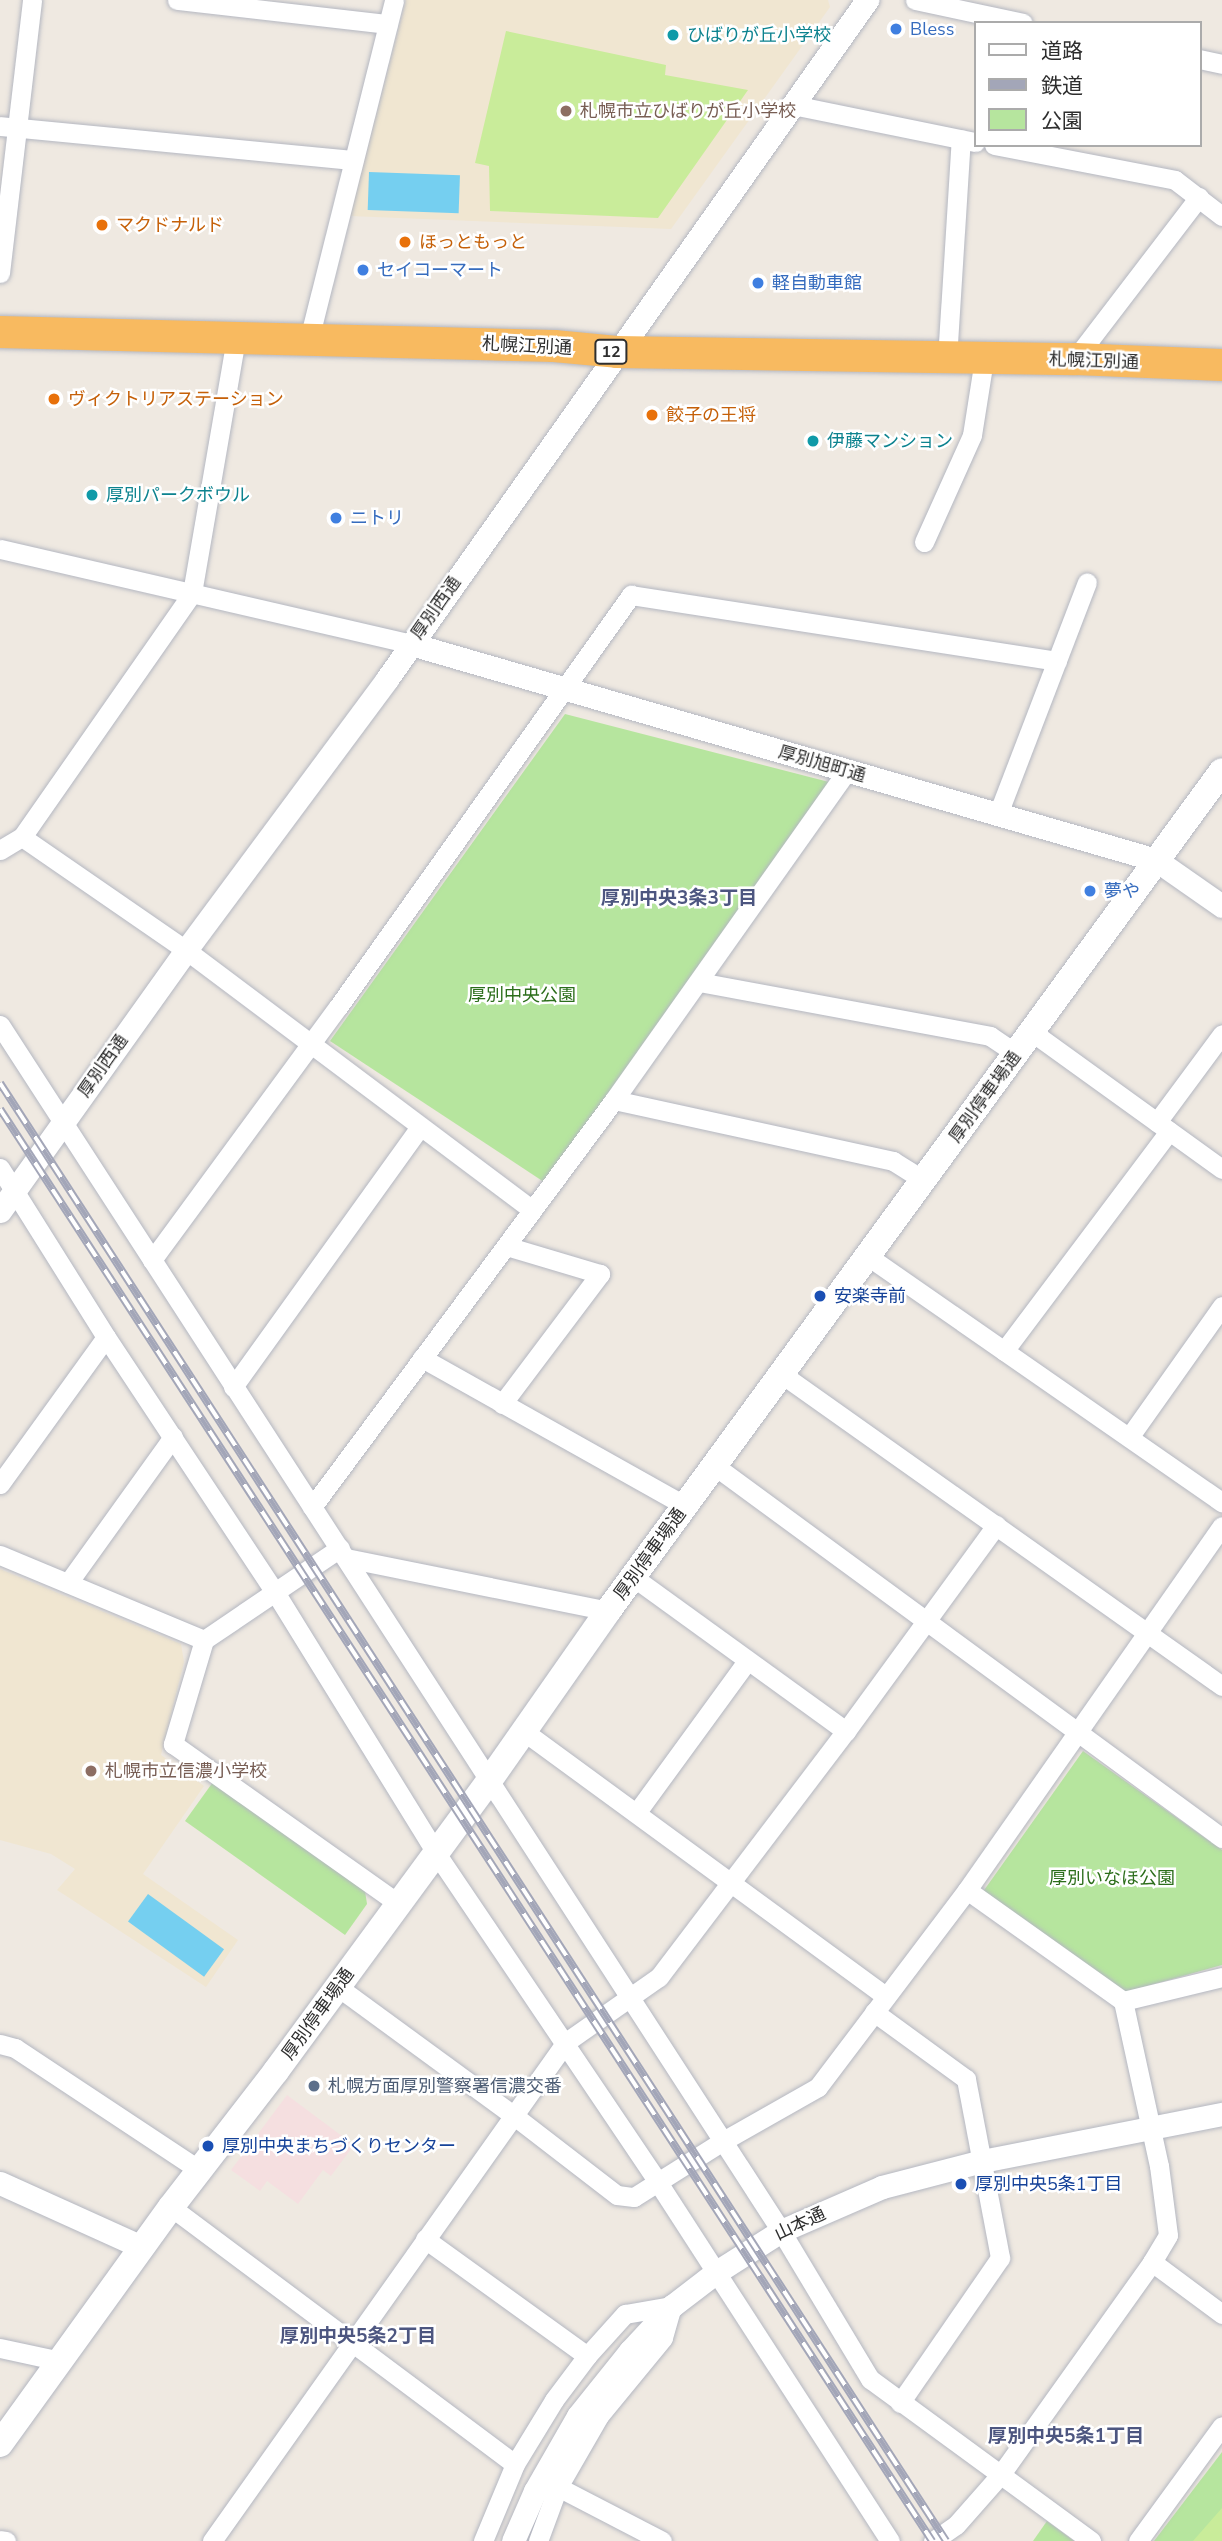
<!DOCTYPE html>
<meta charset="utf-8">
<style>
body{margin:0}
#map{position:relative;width:1222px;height:2541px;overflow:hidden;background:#efe9e1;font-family:"Nunito Sans","Noto Sans JP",sans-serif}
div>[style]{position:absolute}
.education>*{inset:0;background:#f0e6d1}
.medical>*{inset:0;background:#f5dfe0}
.green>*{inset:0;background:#b6e59e}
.pitch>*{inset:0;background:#c9ec9a}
.water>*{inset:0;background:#75cff0;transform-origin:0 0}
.roads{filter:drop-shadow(0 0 2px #b4b7c1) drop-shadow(0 0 2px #b4b7c1)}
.minor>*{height:19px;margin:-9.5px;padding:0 9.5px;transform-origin:9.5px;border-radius:9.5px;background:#fff}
.tertiary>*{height:23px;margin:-11.5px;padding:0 11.5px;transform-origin:11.5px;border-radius:11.5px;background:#fff}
.secondary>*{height:26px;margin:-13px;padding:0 13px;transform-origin:13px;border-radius:13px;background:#fff}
.trunk>*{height:32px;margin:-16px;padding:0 16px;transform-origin:16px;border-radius:16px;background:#f8ba60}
.rail>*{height:8px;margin-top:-4px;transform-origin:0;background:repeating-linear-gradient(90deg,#fff 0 16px,#a3a6b8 0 32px);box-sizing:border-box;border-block:2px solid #a3a6b8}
.dots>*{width:19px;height:19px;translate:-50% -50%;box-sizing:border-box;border:4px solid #fff;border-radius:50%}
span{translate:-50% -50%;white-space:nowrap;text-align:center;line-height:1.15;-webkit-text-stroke:5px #fff;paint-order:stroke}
.shield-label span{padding:2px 5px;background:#fff;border:2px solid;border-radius:5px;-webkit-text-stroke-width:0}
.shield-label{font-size:16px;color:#2e2e2e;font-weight:700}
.shop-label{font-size:18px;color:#366cbe}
.left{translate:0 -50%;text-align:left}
.culture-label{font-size:18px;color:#0d838f}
.education-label{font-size:18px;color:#785e54}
.food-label{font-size:18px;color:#c56008}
.street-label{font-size:18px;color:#2e2e2e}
.park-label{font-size:18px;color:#2c6e1b}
.transit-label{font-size:18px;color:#164399}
.service-label{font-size:18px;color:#4e5e75}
.neighbourhood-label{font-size:19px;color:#4d5680;font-weight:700}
.legend{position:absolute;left:974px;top:21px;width:228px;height:126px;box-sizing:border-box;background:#fff;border:2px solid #ababab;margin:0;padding:9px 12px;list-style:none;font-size:21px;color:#2e2e2e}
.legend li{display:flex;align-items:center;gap:14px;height:35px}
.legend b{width:35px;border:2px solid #ababab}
</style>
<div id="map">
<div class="education">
<i style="clip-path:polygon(406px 0,828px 0,830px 7px,671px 229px,350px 216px)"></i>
<i style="clip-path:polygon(0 1569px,181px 1644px,184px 1662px,161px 1755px,204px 1786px,143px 1874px,238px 1940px,206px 1987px,57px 1890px,75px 1869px,51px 1854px,0 1840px)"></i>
</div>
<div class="medical">
<i style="clip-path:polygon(287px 2095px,354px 2145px,331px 2176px,323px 2170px,298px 2204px,267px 2181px,260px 2191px,231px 2170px)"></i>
</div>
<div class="green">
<i style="clip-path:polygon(565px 714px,829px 782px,547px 1184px,330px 1041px)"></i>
<i style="clip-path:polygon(1083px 1751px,1222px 1850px,1222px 1965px,1126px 1992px,982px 1893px)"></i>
<i style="clip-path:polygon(213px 1782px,365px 1891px,367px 1904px,345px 1935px,185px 1821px)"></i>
<i style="clip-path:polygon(1222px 2452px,1222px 2541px,1154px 2541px)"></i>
<i style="clip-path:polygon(1047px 2521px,1074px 2541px,1033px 2541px)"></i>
</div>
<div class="pitch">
<i style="clip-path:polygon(506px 31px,666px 65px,665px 75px,748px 90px,658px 218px,490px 211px,489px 166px,475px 163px)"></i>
<i style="clip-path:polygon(1222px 2508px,1222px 2541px,1193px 2541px)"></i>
</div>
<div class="water">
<i style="left:369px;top:172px;width:91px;height:38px;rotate:2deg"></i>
<i style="left:148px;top:1894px;width:94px;height:34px;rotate:36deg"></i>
</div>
<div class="roads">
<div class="minor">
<i style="left:177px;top:0;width:212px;rotate:6.5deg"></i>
<i style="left:915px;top:0;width:110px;rotate:12deg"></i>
<i style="left:1199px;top:59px;width:24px;rotate:12deg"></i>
<i style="left:793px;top:105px;width:186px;rotate:11.5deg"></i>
<i style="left:0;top:126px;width:355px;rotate:5.5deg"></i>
<i style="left:994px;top:145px;width:184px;rotate:10.9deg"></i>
<i style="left:1175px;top:180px;width:59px;rotate:37.5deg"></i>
<i style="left:0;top:273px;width:275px;rotate:-83.3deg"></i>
<i style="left:309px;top:339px;width:349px;rotate:-75.9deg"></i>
<i style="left:947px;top:359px;width:220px;rotate:-86.4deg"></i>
<i style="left:1075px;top:359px;width:204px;rotate:-52.6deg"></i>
<i style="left:924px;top:542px;width:117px;rotate:-65.8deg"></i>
<i style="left:972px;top:435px;width:77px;rotate:-81deg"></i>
<i style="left:0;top:549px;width:422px;rotate:13deg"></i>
<i style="left:998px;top:814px;width:248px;rotate:-69deg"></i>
<i style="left:22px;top:837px;width:199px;rotate:34.6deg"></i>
<i style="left:186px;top:950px;width:433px;rotate:36.9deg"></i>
<i style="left:0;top:850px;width:26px;rotate:-31deg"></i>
<i style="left:22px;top:837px;width:297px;rotate:-55.1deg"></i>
<i style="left:192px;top:593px;width:259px;rotate:-80.2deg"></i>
<i style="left:699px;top:982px;width:296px;rotate:10.5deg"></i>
<i style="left:990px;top:1036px;width:32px;rotate:34deg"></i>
<i style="left:0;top:1025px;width:1437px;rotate:57.07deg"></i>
<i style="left:781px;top:2231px;width:173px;rotate:59deg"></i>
<i style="left:870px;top:2379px;width:274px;rotate:36.2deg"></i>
<i style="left:1032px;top:1032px;width:234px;rotate:35.8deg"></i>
<i style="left:614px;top:1100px;width:286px;rotate:12.3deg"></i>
<i style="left:893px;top:1161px;width:36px;rotate:32deg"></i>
<i style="left:1157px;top:1122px;width:109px;rotate:-53.5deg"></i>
<i style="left:0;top:1168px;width:199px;rotate:57.9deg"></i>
<i style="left:106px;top:1337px;width:306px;rotate:56.5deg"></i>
<i style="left:275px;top:1592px;width:307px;rotate:58.3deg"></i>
<i style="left:436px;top:1853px;width:399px;rotate:56deg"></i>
<i style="left:659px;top:2184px;width:425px;rotate:57.1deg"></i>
<i style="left:869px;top:1257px;width:430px;rotate:34.8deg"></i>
<i style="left:152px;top:1260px;width:314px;rotate:-53.7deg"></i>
<i style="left:338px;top:1007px;width:506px;rotate:-54.58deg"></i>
<i style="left:631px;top:595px;width:431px;rotate:8.8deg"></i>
<i style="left:1004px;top:1351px;width:275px;rotate:-53.1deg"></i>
<i style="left:422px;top:1358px;width:303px;rotate:29.3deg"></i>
<i style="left:783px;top:1375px;width:538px;rotate:35.31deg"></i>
<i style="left:233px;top:1387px;width:319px;rotate:-54.3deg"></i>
<i style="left:502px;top:1404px;width:163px;rotate:-53deg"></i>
<i style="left:600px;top:1274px;width:98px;rotate:-163.4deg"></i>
<i style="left:1130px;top:1436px;width:159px;rotate:-54.7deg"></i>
<i style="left:715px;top:1466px;width:629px;rotate:36.27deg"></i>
<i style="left:0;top:1484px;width:181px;rotate:-54.2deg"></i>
<i style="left:312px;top:1507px;width:507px;rotate:-53.42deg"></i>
<i style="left:614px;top:1100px;width:403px;rotate:-54.7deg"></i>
<i style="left:0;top:1555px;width:221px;rotate:22.6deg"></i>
<i style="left:204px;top:1640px;width:164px;rotate:-34.1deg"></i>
<i style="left:346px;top:1558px;width:267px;rotate:11.4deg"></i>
<i style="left:633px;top:1577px;width:263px;rotate:35.9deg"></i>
<i style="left:68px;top:1583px;width:180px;rotate:-54.3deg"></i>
<i style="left:204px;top:1640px;width:109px;rotate:106.6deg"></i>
<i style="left:173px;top:1744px;width:277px;rotate:35.3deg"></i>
<i style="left:522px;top:1730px;width:451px;rotate:36.2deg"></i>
<i style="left:637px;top:1812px;width:187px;rotate:-53.9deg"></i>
<i style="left:338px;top:1987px;width:217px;rotate:36.2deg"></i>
<i style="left:513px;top:2115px;width:131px;rotate:37.6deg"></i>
<i style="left:617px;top:2195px;width:17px;rotate:7deg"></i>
<i style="left:634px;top:2197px;width:105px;rotate:-32.2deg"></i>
<i style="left:723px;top:2141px;width:109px;rotate:-29.6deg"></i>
<i style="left:818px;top:2087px;width:247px;rotate:-52.9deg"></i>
<i style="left:967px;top:1890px;width:444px;rotate:-55deg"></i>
<i style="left:1123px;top:2001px;width:102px;rotate:-13.6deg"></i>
<i style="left:874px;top:2012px;width:114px;rotate:36.1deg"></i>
<i style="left:966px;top:2079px;width:182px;rotate:79.2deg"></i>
<i style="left:1000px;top:2258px;width:176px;rotate:124.6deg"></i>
<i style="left:0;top:2044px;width:16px;rotate:15deg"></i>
<i style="left:15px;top:2048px;width:221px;rotate:33.5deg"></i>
<i style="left:171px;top:2207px;width:429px;rotate:36.8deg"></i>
<i style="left:425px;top:2239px;width:200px;rotate:35.8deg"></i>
<i style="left:1152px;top:2262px;width:87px;rotate:36.6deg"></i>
<i style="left:0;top:2348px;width:61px;rotate:12.2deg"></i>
<i style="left:558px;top:2487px;width:117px;rotate:27.4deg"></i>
<i style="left:0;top:2540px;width:6px;rotate:9deg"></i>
<i style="left:212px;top:2541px;width:612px;rotate:-54.65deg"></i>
<i style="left:566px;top:2042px;width:113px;rotate:-35deg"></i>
<i style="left:659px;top:1977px;width:309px;rotate:-52.8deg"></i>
<i style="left:846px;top:1731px;width:255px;rotate:-53.9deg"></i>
<i style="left:483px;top:2541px;width:83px;rotate:-67.4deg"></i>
<i style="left:515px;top:2464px;width:75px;rotate:-58.6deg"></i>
<i style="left:554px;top:2400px;width:55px;rotate:-53.1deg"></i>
<i style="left:587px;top:2356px;width:57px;rotate:-47.9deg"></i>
<i style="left:625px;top:2314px;width:48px;rotate:-9.7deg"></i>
<i style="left:672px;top:2306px;width:33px;rotate:106deg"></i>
<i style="left:663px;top:2338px;width:101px;rotate:129.4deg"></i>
<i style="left:599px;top:2416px;width:82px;rotate:120deg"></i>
<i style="left:558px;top:2487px;width:58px;rotate:110.3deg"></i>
<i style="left:933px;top:2541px;width:28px;rotate:-35deg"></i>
<i style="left:956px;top:2525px;width:68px;rotate:-48.6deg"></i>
<i style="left:1001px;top:2474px;width:260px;rotate:-54.5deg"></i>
<i style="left:1152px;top:2262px;width:31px;rotate:-59deg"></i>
<i style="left:1168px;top:2235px;width:70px;rotate:-97.4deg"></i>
<i style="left:1159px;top:2166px;width:169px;rotate:-102.3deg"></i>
<i style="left:1123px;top:2001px;width:191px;rotate:-144.6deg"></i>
<i style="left:1138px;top:2541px;width:142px;rotate:-53.9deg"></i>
</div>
<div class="tertiary">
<i style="left:411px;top:644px;width:776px;rotate:16.17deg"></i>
<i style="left:1156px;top:860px;width:80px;rotate:34.9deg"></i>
<i style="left:0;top:1211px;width:320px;rotate:-54.5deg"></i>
<i style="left:186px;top:950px;width:337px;rotate:-53.4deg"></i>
<i style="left:387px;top:679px;width:832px;rotate:-54.74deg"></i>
<i style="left:0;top:2183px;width:156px;rotate:24.3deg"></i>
<i style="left:513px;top:2541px;width:55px;rotate:-66.3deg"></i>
<i style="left:535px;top:2491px;width:86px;rotate:-60.2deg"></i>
<i style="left:578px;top:2416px;width:83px;rotate:-51.3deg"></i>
<i style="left:630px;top:2351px;width:62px;rotate:-47deg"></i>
<i style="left:672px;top:2306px;width:54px;rotate:-37.5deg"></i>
<i style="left:715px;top:2273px;width:78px;rotate:-32.5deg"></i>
<i style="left:781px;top:2231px;width:110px;rotate:-23.5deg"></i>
<i style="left:882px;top:2187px;width:103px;rotate:-14.6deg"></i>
<i style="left:982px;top:2161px;width:245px;rotate:-11.1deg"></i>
</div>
<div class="secondary">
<i style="left:0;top:2444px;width:292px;rotate:-54.2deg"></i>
<i style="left:171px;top:2207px;width:172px;rotate:-52.3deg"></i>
<i style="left:276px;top:2071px;width:360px;rotate:-53.7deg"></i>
<i style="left:489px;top:1781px;width:208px;rotate:-55deg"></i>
<i style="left:608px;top:1611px;width:1040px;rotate:-53.83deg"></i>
</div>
<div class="trunk">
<i style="left:0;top:332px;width:554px;rotate:1.45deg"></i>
<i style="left:554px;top:346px;width:63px;rotate:5.4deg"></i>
<i style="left:617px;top:352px;width:458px;rotate:0.9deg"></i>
<i style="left:1075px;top:359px;width:147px;rotate:2.3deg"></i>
</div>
</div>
<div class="rail">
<i style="left:0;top:1083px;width:1738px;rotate:57.02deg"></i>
<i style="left:0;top:1109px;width:1709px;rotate:56.94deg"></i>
</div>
<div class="dots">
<i style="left:896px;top:29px;background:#3f7fe0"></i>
<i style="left:673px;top:35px;background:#0f9aa8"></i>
<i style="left:566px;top:111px;background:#8d6e63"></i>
<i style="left:102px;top:225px;background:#e8710a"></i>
<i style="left:405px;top:242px;background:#e8710a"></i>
<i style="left:363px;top:270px;background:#3f7fe0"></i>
<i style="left:758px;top:283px;background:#3f7fe0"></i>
<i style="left:54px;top:399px;background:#e8710a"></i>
<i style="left:652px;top:415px;background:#e8710a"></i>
<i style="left:813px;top:441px;background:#0f9aa8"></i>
<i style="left:92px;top:495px;background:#0f9aa8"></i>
<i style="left:336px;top:518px;background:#3f7fe0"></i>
<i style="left:1090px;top:891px;background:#3f7fe0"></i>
<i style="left:820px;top:1296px;background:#1a4fb4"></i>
<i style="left:91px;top:1771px;background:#8d6e63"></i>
<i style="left:314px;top:2086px;background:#5c6f8a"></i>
<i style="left:208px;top:2146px;background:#1a4fb4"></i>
<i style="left:961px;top:2184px;background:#1a4fb4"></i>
</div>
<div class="shield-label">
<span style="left:611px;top:352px">12</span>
</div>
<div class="shop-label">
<span class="left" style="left:910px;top:29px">Bless</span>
<span class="left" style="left:377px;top:270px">セイコーマート</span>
<span class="left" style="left:772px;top:283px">軽自動車館</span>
<span class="left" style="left:350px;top:518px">ニトリ</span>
<span class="left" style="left:1104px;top:891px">夢や</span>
</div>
<div class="culture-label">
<span class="left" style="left:687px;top:35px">ひばりが丘小学校</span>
<span class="left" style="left:827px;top:441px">伊藤マンション</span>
<span class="left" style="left:106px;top:495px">厚別パークボウル</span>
</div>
<div class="education-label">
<span class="left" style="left:580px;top:111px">札幌市立ひばりが丘小学校</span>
<span class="left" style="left:105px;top:1771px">札幌市立信濃小学校</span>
</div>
<div class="food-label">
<span class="left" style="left:116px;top:225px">マクドナルド</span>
<span class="left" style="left:419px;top:242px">ほっともっと</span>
<span class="left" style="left:68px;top:399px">ヴィクトリアステーション</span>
<span class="left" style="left:666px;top:415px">餃子の王将</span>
</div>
<div class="street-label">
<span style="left:527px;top:346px;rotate:3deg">札幌江別通</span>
<span style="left:1094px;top:361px;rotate:2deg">札幌江別通</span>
<span style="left:436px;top:608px;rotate:-55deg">厚別西通</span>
<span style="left:822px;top:764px;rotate:16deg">厚別旭町通</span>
<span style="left:103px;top:1066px;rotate:-55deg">厚別西通</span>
<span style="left:985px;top:1097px;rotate:-54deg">厚別停車場通</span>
<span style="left:650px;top:1554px;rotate:-54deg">厚別停車場通</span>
<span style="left:318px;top:2014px;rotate:-54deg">厚別停車場通</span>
<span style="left:800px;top:2224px;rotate:-25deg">山本通</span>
</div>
<div class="park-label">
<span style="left:522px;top:995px">厚別中央公園</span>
<span style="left:1112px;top:1878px">厚別いなほ公園</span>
</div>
<div class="transit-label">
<span class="left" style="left:834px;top:1296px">安楽寺前</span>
<span class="left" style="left:222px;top:2146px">厚別中央まちづくりセンター</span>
<span class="left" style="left:975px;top:2184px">厚別中央5条1丁目</span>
</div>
<div class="service-label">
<span class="left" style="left:328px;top:2086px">札幌方面厚別警察署信濃交番</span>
</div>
<div class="neighbourhood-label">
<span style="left:679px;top:899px">厚別中央3条3丁目</span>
<span style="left:358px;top:2337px">厚別中央5条2丁目</span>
<span style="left:1066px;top:2437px">厚別中央5条1丁目</span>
</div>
<ul class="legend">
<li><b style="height:9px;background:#fff"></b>道路</li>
<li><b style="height:9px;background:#a3a6b8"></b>鉄道</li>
<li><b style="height:19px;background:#b6e59e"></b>公園</li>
</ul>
</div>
